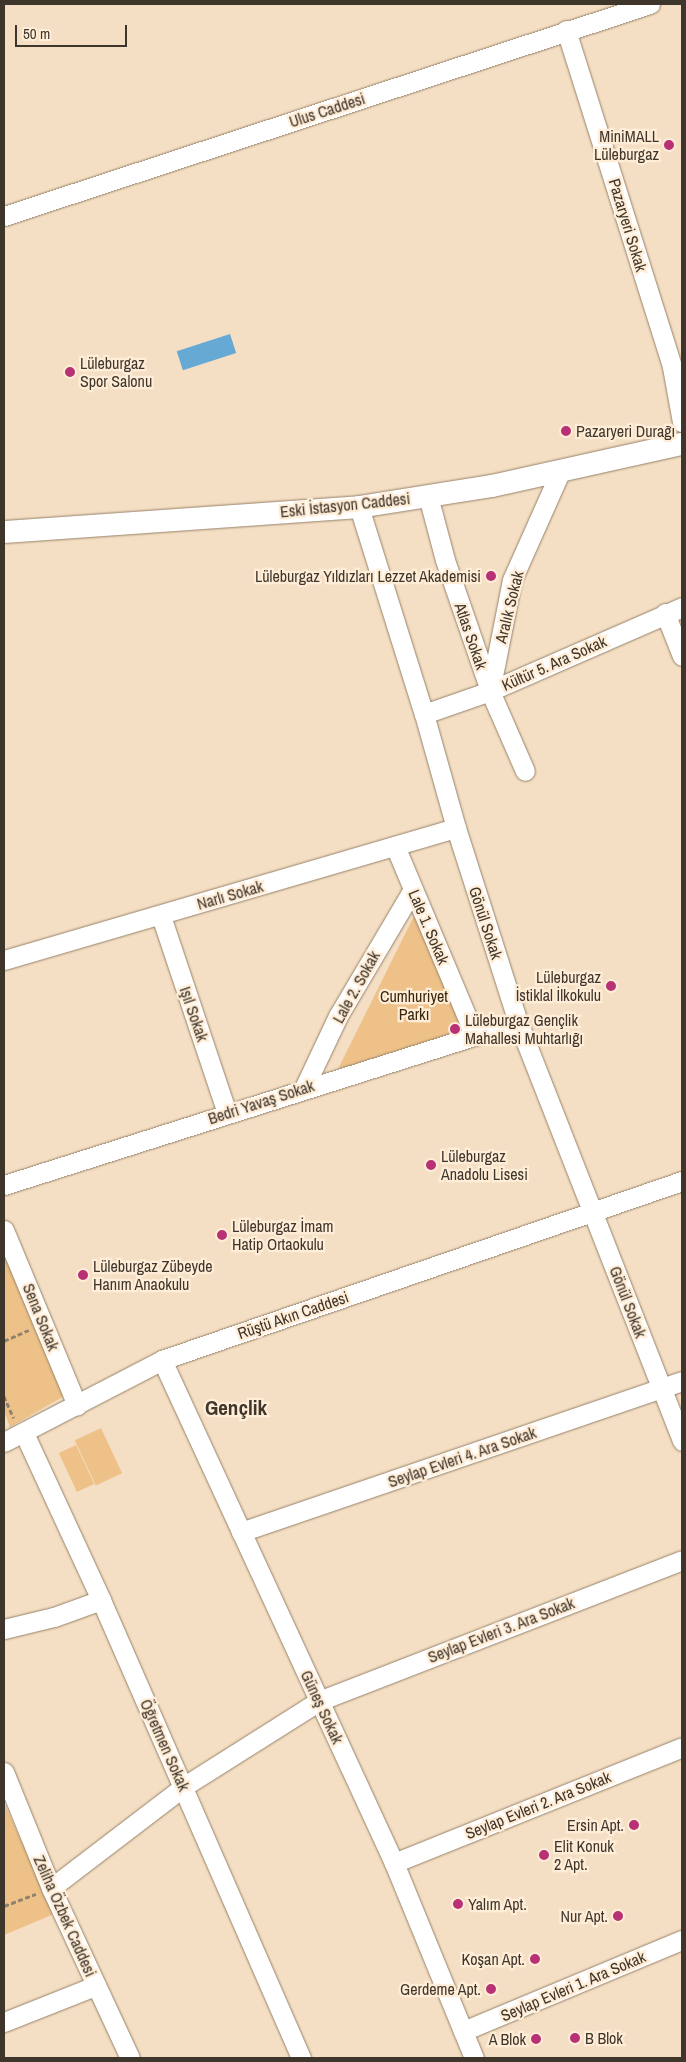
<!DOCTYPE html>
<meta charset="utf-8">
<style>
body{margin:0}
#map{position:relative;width:686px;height:2062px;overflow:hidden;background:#f5dfc4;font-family:"Archivo Narrow",sans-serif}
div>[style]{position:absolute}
.green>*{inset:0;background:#edc188;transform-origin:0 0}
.water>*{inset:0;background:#67a9d5;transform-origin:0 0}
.path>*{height:2.5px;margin-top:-1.25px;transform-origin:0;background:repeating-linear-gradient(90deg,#918370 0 5px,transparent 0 7.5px)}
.roads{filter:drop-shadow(0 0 1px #96826a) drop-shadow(0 0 1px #96826a)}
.minor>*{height:19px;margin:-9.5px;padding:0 9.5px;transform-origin:9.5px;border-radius:9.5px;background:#fff}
.major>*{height:22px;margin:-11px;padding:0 11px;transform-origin:11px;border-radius:11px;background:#fff}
.dots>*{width:14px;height:14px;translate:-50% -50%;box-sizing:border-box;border:2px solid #ffedd7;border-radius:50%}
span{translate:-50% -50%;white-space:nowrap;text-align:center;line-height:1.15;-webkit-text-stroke:4.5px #ffedd7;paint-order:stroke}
.street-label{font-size:16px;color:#3f362b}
.poi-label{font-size:16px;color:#3f362b}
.right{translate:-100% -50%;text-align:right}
.left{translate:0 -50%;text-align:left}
.park-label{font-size:16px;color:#38250a}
.district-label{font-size:21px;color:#3f362b;font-weight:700}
.frame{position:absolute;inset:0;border:5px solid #3f362b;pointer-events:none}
.scale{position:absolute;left:15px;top:25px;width:112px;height:22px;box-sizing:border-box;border:2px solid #3f362b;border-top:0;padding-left:6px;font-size:15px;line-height:18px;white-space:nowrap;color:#3f362b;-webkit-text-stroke:4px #ffedd7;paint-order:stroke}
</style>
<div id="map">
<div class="green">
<i style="clip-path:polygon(416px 912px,469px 1032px,338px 1069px)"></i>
<i style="clip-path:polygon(4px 1250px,66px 1395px,10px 1427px,4px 1411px)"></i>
<i style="left:101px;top:1428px;width:50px;height:29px;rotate:65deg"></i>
<i style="left:76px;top:1445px;width:43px;height:19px;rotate:65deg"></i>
<i style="clip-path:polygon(4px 1803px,54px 1914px,4px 1935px)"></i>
</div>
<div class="water">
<i style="left:230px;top:334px;width:20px;height:56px;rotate:72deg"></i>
</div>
<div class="path">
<i style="left:4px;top:1341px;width:27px;rotate:-24deg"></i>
<i style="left:4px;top:1396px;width:24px;rotate:66deg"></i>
<i style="left:4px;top:1906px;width:34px;rotate:-21deg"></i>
</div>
<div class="roads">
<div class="minor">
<i style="left:566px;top:30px;width:353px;rotate:72.5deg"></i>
<i style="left:672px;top:367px;width:56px;rotate:79.7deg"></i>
<i style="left:4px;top:216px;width:680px;rotate:-18.17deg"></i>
<i style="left:428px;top:496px;width:66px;rotate:75.1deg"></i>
<i style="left:445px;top:560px;width:139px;rotate:71deg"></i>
<i style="left:490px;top:691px;width:87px;rotate:66.4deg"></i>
<i style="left:359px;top:507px;width:217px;rotate:72.6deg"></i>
<i style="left:424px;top:714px;width:118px;rotate:74.3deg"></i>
<i style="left:456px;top:828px;width:204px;rotate:72.3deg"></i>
<i style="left:518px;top:1022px;width:450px;rotate:68.6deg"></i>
<i style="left:665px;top:613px;width:46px;rotate:68.4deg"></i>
<i style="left:490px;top:691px;width:113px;rotate:-78.8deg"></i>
<i style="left:512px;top:580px;width:118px;rotate:-66deg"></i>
<i style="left:424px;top:714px;width:70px;rotate:-19.2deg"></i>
<i style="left:490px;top:691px;width:210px;rotate:-23.6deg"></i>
<i style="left:395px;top:846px;width:206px;rotate:67.2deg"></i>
<i style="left:161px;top:916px;width:208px;rotate:71.5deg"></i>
<i style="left:4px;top:960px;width:471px;rotate:-16.3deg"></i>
<i style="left:304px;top:1088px;width:80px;rotate:-64.7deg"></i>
<i style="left:338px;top:1016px;width:147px;rotate:-59.4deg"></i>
<i style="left:4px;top:1185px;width:539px;rotate:-17.59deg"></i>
<i style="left:4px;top:1230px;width:190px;rotate:67.4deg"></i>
<i style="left:162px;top:1360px;width:554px;rotate:65.24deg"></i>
<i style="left:394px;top:1863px;width:211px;rotate:67.7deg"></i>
<i style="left:24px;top:1433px;width:184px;rotate:65.2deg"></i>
<i style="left:101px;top:1600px;width:500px;rotate:66.4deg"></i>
<i style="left:4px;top:1442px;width:178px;rotate:-27.4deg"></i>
<i style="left:162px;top:1360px;width:550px;rotate:-19deg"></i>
<i style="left:241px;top:1532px;width:466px;rotate:-18.9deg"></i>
<i style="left:4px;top:1629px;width:51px;rotate:-13.5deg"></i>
<i style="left:54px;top:1617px;width:50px;rotate:-19.9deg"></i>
<i style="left:4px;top:1772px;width:125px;rotate:67.9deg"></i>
<i style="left:51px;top:1888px;width:187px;rotate:65.1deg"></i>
<i style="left:394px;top:1863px;width:310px;rotate:-21.9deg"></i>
<i style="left:51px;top:1888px;width:166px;rotate:-37.4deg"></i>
<i style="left:183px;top:1787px;width:161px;rotate:-32.3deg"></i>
<i style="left:319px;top:1701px;width:389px;rotate:-21.2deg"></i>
<i style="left:4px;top:2022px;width:98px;rotate:-21.6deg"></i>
<i style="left:463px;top:2031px;width:237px;rotate:-22.6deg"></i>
</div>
<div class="major">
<i style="left:4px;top:532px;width:356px;rotate:-4deg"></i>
<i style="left:359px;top:507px;width:135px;rotate:-9deg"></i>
<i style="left:492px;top:486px;width:195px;rotate:-12.5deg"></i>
</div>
</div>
<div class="dots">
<i style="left:669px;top:145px;background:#b73174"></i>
<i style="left:70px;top:372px;background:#b73174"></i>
<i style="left:566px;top:431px;background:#b73174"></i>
<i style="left:491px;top:576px;background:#b73174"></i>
<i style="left:611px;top:986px;background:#b73174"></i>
<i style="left:455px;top:1029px;background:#b73174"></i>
<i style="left:431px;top:1165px;background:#b73174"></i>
<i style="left:222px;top:1235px;background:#b73174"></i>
<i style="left:83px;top:1275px;background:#b73174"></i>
<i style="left:634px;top:1825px;background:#b73174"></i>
<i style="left:544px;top:1855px;background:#b73174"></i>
<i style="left:458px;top:1904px;background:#b73174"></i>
<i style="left:618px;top:1916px;background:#b73174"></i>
<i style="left:535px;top:1959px;background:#b73174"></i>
<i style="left:491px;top:1989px;background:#b73174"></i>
<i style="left:575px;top:2038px;background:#b73174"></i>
<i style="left:536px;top:2039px;background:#b73174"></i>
</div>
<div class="street-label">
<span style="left:327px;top:110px;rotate:-18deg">Ulus Caddesi</span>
<span style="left:628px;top:225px;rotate:73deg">Pazaryeri Sokak</span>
<span style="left:345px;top:505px;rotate:-6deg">Eski İstasyon Caddesi</span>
<span style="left:509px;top:607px;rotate:-76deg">Aralık Sokak</span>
<span style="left:471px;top:636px;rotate:71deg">Atlas Sokak</span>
<span style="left:554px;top:663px;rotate:-24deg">Kültür 5. Ara Sokak</span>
<span style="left:230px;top:895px;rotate:-16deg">Narlı Sokak</span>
<span style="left:486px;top:923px;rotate:72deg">Gönül Sokak</span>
<span style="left:429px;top:927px;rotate:67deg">Lale 1. Sokak</span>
<span style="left:356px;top:987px;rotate:-61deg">Lale 2. Sokak</span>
<span style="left:194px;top:1014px;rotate:71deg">Işıl Sokak</span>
<span style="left:261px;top:1102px;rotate:-18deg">Bedri Yavaş Sokak</span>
<span style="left:628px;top:1302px;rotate:69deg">Gönül Sokak</span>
<span style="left:293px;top:1315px;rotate:-19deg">Rüştü Akın Caddesi</span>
<span style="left:41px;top:1317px;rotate:68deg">Sena Sokak</span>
<span style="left:462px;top:1457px;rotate:-19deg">Seylap Evleri 4. Ara Sokak</span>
<span style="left:501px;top:1630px;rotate:-21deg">Seylap Evleri 3. Ara Sokak</span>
<span style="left:322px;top:1707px;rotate:65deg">Güneş Sokak</span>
<span style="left:165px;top:1745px;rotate:66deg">Öğretmen Sokak</span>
<span style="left:538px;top:1805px;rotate:-22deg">Seylap Evleri 2. Ara Sokak</span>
<span style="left:65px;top:1916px;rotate:66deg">Zeliha Özbek Caddesi</span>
<span style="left:573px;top:1986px;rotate:-23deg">Seylap Evleri 1. Ara Sokak</span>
</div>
<div class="poi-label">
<span class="right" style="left:659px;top:145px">MiniMALL<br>Lüleburgaz</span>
<span class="left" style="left:80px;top:372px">Lüleburgaz<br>Spor Salonu</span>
<span class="left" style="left:576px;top:431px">Pazaryeri Durağı</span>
<span class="right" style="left:481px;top:576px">Lüleburgaz Yıldızları Lezzet Akademisi</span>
<span class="right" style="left:601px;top:986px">Lüleburgaz<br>İstiklal İlkokulu</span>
<span class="left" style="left:465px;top:1029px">Lüleburgaz Gençlik<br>Mahallesi Muhtarlığı</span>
<span class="left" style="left:441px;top:1165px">Lüleburgaz<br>Anadolu Lisesi</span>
<span class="left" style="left:232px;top:1235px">Lüleburgaz İmam<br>Hatip Ortaokulu</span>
<span class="left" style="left:93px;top:1275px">Lüleburgaz Zübeyde<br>Hanım Anaokulu</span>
<span class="right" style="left:624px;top:1825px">Ersin Apt.</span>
<span class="left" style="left:554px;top:1855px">Elit Konuk<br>2 Apt.</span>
<span class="left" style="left:468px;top:1904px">Yalım Apt.</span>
<span class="right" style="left:608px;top:1916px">Nur Apt.</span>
<span class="right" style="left:525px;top:1959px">Koşan Apt.</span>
<span class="right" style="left:481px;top:1989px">Gerdeme Apt.</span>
<span class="left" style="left:585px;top:2038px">B Blok</span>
<span class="right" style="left:526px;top:2039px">A Blok</span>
</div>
<div class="park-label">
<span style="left:414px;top:1005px">Cumhuriyet<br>Parkı</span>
</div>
<div class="district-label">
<span style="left:236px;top:1408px">Gençlik</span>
</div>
<div class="frame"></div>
<div class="scale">50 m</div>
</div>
